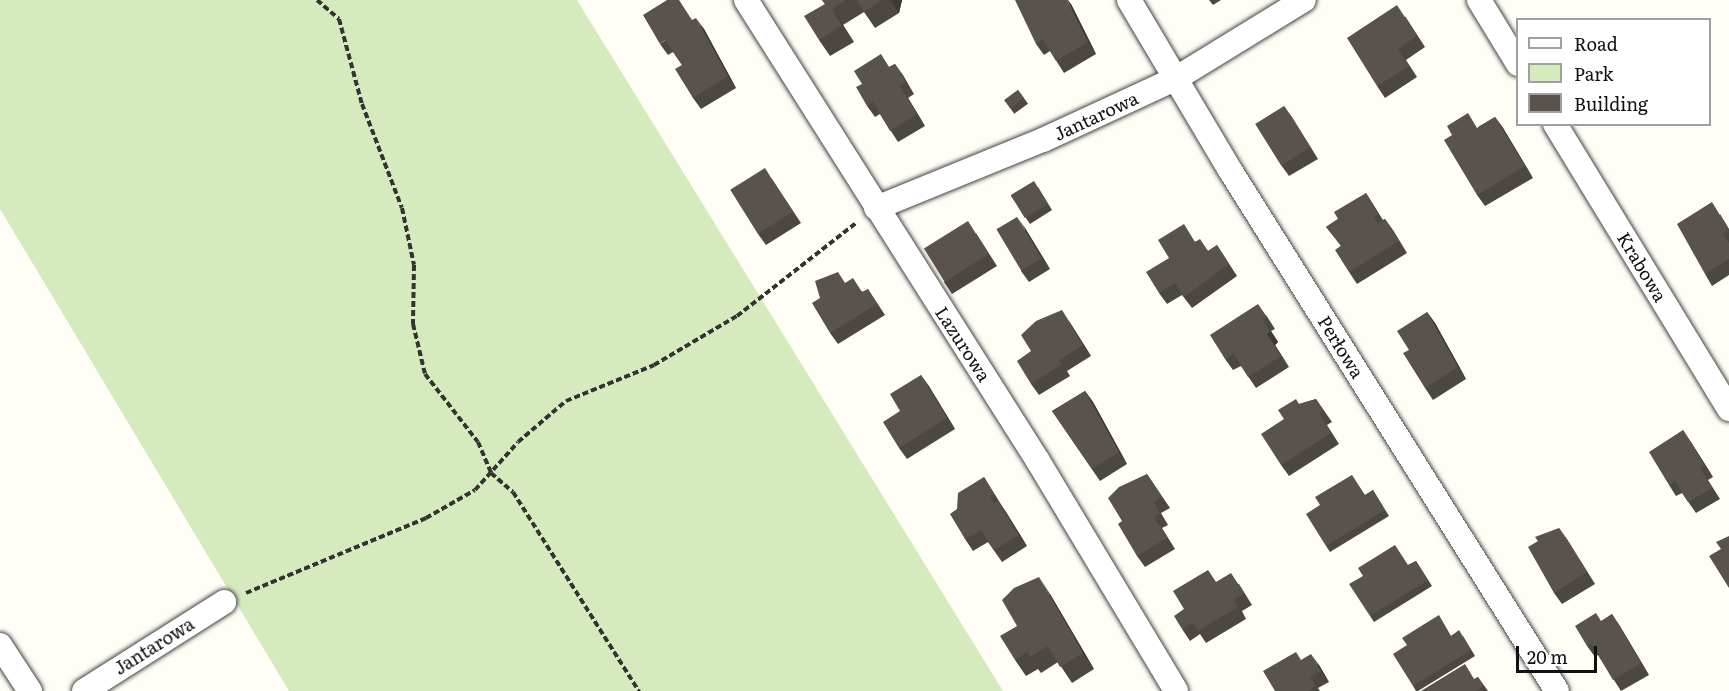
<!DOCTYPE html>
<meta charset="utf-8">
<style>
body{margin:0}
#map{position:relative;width:1729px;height:691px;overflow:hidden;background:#fffdf5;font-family:Literata,serif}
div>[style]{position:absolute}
.green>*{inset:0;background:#d5ebbd}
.path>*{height:4px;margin-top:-2px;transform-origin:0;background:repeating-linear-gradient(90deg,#333 0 6px,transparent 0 9px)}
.roads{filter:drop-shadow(0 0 2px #444) drop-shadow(0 0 2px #444)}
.street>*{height:24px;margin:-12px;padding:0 12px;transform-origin:12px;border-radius:12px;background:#fff}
.wall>*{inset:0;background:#4d4742;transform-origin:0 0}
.shaded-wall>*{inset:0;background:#3f3936}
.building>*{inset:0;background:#5a524d;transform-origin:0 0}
span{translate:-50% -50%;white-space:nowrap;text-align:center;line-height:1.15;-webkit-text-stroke:6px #fff;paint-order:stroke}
.street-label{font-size:18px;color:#111}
.legend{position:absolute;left:1516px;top:18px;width:195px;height:108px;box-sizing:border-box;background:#fff;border:2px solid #a0a0a0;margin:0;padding:8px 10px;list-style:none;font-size:18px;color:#111}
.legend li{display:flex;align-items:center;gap:12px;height:30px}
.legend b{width:30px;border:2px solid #a0a0a0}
.scale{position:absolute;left:1516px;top:646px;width:81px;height:27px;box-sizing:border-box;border:3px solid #111;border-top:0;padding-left:8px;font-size:18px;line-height:21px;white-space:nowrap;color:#111;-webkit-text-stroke:4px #fff;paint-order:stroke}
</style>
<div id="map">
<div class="green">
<i style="clip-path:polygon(0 0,577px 0,1003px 691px,289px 691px,0 209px)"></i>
</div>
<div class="path">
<i style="left:317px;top:0;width:29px;rotate:41deg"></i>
<i style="left:339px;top:19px;width:88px;rotate:74.9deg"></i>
<i style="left:362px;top:104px;width:111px;rotate:69deg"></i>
<i style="left:402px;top:208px;width:58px;rotate:78.1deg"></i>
<i style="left:414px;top:265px;width:59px;rotate:91deg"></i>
<i style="left:413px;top:324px;width:51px;rotate:76.5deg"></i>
<i style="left:425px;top:374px;width:86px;rotate:52.1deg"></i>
<i style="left:478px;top:442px;width:34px;rotate:67deg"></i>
<i style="left:491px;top:473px;width:29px;rotate:41deg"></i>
<i style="left:513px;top:492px;width:236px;rotate:57.7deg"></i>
<i style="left:246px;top:593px;width:195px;rotate:-22.6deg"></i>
<i style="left:426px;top:518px;width:56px;rotate:-29.7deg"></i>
<i style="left:475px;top:490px;width:64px;rotate:-48.1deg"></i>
<i style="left:518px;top:442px;width:63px;rotate:-40.5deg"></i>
<i style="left:566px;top:401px;width:95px;rotate:-22.2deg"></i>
<i style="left:654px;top:365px;width:96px;rotate:-30.6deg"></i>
<i style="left:737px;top:316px;width:151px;rotate:-38deg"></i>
</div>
<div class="roads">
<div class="street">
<i style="left:746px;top:0;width:546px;rotate:57.65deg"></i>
<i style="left:1038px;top:461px;width:268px;rotate:59deg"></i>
<i style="left:1129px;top:0;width:198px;rotate:59.3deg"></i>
<i style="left:1230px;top:170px;width:615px;rotate:57.89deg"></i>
<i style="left:1479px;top:0;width:75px;rotate:58.6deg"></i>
<i style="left:1555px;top:124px;width:334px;rotate:58.6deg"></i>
<i style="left:876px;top:208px;width:180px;rotate:-22.2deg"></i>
<i style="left:1043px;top:140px;width:145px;rotate:-24.8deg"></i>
<i style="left:1175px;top:79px;width:151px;rotate:-31.5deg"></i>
<i style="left:0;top:645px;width:55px;rotate:56.9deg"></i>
<i style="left:84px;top:691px;width:166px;rotate:-32.4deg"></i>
</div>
</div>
<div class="wall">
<i style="clip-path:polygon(822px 0,902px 0,899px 13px,875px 28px,864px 12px,843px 25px,854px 42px,830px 56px,819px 40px,825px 4px)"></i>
<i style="clip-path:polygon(1209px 0,1221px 0,1213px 5px)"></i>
<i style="clip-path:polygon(1071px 4px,1096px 54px,1064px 73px,1050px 51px,1044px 55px,1036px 44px)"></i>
<i style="clip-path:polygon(1405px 16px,1425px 47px,1406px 60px,1417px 77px,1385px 98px,1377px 86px)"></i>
<i style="clip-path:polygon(693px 20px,704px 29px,736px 88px,701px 109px,693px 98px,682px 65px,673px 52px,668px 55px,660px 44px)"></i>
<i style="clip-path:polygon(895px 64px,914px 94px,908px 98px,925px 126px,898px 142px,880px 114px,875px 117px,867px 106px,889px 67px)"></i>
<i style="left:1018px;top:90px;width:17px;height:17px;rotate:54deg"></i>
<i style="clip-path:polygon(1284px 106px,1318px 159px,1289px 176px,1281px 165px)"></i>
<i style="clip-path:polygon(1495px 117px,1503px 128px,1533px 178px,1485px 206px,1477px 195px,1478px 127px)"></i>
<i style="clip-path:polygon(772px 179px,801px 223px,766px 245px,758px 234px)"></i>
<i style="clip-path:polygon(1038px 187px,1052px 210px,1030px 224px,1011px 196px)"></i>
<i style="clip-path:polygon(1366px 193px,1383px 220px,1385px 219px,1393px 230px,1407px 253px,1357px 284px,1349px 272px,1341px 246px,1326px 227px,1338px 219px)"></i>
<i style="clip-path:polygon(1720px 214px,1729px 229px,1729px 275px,1712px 286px,1705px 274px)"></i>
<i style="clip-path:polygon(1025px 228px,1050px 269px,1029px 282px,1021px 271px)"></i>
<i style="clip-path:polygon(976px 233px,997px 266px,952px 294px,944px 282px)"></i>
<i style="clip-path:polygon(1196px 241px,1208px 251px,1217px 245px,1237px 276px,1192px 308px,1182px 295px,1167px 304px,1159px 293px)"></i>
<i style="clip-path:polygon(846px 283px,863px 292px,868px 289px,885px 315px,838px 344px,830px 333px)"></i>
<i style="clip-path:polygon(1427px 312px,1435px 323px,1466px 379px,1433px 400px,1425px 388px,1409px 350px)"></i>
<i style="clip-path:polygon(1266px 315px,1275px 329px,1271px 331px,1278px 342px,1275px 345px,1289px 367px,1256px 388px,1241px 366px,1233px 370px,1225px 359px)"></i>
<i style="clip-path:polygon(1069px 321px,1091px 356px,1067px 371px,1070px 376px,1039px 395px,1031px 384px,1031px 351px)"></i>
<i style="clip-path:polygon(921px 375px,955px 429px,907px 459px,899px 448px,900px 411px)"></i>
<i style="clip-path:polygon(1085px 391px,1093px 402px,1127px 464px,1100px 481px,1052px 411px)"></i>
<i style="clip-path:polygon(1316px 399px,1332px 422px,1327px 425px,1339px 444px,1289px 476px,1281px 465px,1284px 419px,1299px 404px)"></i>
<i style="clip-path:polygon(1683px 430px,1713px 477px,1708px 480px,1720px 499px,1696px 513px,1682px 493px,1676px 496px,1669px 485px)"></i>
<i style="clip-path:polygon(1147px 474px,1170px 508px,1161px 513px,1168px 525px,1162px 528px,1175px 549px,1145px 567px,1137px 556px,1122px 521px)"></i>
<i style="clip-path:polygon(984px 477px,1027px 546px,1002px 562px,988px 542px,973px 551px,965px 539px,957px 509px)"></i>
<i style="clip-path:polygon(1373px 490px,1389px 516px,1330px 552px,1326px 546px,1365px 495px)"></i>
<i style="clip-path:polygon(1559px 528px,1595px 584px,1562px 604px,1554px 593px)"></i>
<i style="clip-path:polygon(1416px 561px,1432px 586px,1374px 622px,1370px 616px,1408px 565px)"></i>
<i style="clip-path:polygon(1216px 582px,1239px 584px,1252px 605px,1242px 611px,1246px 619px,1206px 643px,1200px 634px,1190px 641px,1182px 629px)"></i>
<i style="clip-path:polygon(1050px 594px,1094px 669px,1072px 683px,1058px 662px,1041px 673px,1038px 669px,1026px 676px,1015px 660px)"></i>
<i style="clip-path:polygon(1612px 614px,1649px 675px,1621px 691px,1598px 655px,1595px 657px,1587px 646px,1602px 621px)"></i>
<i style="clip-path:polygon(1452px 635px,1463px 636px,1475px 656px,1418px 691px,1416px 691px,1413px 686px)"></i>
<i style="clip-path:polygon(1301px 660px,1319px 665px,1329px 682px,1318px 688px,1320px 691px,1275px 691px)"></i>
<i style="clip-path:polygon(1478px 677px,1488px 691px,1421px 691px,1475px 679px)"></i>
</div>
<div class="shaded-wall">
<i style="clip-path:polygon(890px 0,902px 0,899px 13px)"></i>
<i style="clip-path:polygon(1067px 0,1068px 0,1071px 4px,1096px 54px,1088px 42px)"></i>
<i style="clip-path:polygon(832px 9px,843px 25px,854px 42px,842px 25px)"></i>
<i style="clip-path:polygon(696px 18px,704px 29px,736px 88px,728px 76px)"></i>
<i style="clip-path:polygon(895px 64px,903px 75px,914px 94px,906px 82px)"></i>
<i style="clip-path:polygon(900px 86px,908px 98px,925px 126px,917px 114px)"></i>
<i style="clip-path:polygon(1284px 106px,1292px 117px,1318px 159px,1310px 147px)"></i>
<i style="clip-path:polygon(1495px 117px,1503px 128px,1533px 178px,1525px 166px)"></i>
<i style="clip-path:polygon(1017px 217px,1025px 228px,1050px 269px,1042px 258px)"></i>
<i style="clip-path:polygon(1062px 310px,1069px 321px,1091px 356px,1083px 345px)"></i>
<i style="clip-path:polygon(1427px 312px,1435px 323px,1466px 379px,1458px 367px)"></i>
<i style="clip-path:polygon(1263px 319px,1278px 342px,1275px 345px,1289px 367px,1267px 334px)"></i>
<i style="clip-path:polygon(921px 375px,929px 386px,955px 429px,947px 418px)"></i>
<i style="clip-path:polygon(1085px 391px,1093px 402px,1127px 464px,1119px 452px)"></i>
<i style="clip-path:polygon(1683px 430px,1691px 442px,1713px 477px,1705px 466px)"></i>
<i style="clip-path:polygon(998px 501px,1006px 512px,1027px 546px,1019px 535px)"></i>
<i style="clip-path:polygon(1559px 528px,1567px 539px,1595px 584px,1587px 572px)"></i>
<i style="clip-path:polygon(1039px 577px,1050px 594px,1094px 669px,1083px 653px)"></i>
<i style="clip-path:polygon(1612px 614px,1620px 626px,1649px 675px,1641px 663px)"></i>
<i style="clip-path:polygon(1311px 654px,1319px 665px,1329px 682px,1321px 671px)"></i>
</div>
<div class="building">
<i style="clip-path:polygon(667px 0,679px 0,692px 20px,696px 18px,728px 76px,693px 98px,675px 69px,682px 65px,665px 40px,660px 44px,643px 15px)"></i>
<i style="clip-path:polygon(822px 0,846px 0,832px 9px,842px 25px,819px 40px,804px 16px,825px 4px)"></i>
<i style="clip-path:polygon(857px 0,882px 0,864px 12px)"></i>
<i style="clip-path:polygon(1015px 0,1067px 0,1088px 42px,1056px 61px,1043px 39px,1036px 44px)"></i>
<i style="clip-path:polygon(1397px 5px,1417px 36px,1398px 49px,1409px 66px,1377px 86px,1347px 38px)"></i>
<i style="clip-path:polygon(881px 54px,889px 67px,895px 64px,906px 82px,900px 86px,917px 114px,890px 131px,873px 102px,867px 106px,856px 87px,862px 84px,854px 71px)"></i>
<i style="left:1018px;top:90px;width:10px;height:17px;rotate:53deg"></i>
<i style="left:1284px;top:106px;width:49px;height:34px;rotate:58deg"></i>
<i style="clip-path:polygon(1468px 113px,1477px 128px,1495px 117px,1525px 166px,1477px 195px,1444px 140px,1452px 135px,1447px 126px)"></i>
<i style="left:765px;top:168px;width:52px;height:41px;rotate:58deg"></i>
<i style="left:1034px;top:181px;width:27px;height:27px;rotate:59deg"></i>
<i style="clip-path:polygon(1366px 193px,1379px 214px,1374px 217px,1378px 223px,1385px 219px,1399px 241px,1349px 272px,1335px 250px,1342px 245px,1326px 227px,1338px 219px,1334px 212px)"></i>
<i style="clip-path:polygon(1712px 202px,1729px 230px,1723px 234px,1729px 243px,1729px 259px,1705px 274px,1677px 224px)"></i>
<i style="left:1017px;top:217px;width:48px;height:24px;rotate:59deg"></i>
<i style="left:968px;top:221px;width:39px;height:52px;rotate:58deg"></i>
<i style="clip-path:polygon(1184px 224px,1195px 242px,1200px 239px,1208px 251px,1217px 245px,1229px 264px,1184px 297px,1175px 283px,1159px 293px,1146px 272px,1169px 258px,1158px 240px)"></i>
<i style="clip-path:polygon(838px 272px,845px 283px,853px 278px,862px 292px,868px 289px,877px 304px,830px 333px,812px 303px,820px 298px,815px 281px)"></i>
<i style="clip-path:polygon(1258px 304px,1267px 317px,1263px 319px,1270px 331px,1267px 334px,1281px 356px,1248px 377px,1234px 354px,1225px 359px,1210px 335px)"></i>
<i style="clip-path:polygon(1062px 310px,1083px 345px,1059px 360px,1062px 364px,1031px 384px,1017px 361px,1031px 351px,1021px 335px,1036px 321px)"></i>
<i style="clip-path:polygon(1427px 312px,1458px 367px,1425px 388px,1403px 353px,1409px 350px,1397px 331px)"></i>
<i style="clip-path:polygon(921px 375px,947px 418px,899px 448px,883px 422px,900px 411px,890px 394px)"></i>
<i style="clip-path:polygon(1085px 391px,1119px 452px,1092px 469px,1052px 411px)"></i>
<i style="clip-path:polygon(1296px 399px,1299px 404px,1316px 399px,1324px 411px,1319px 413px,1331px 433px,1281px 465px,1261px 434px,1284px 419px,1278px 410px)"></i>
<i style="clip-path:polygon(1683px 430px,1705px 466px,1700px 468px,1712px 488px,1688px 502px,1675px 481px,1669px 485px,1649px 452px)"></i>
<i style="clip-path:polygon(1147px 474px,1162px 497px,1154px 502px,1160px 513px,1154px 517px,1167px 538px,1137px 556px,1118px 524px,1122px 521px,1108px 498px,1119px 487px)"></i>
<i style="clip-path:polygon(1352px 475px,1365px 495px,1373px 490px,1385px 510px,1326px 546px,1306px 514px,1320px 505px,1315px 497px)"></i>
<i style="clip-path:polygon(984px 477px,994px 494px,990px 496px,994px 503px,998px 501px,1019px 535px,994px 550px,981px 530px,965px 539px,950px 514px,957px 509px,958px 493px)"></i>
<i style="clip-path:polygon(1559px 528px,1587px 572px,1554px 593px,1528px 547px,1538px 541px,1535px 537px)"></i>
<i style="clip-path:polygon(1729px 536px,1729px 588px,1709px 556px,1721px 549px,1716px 542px)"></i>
<i style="clip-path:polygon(1395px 545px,1408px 565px,1416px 561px,1428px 580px,1370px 616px,1349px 584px,1363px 576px,1358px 568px)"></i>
<i style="clip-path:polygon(1208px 570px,1216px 582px,1231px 573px,1244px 593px,1234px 600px,1238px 607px,1198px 631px,1193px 623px,1182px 629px,1174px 616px,1184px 609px,1173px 591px)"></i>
<i style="clip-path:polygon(1039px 577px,1083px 653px,1060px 667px,1048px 646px,1030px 657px,1027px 652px,1015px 660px,1000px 636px,1017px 626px,1002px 600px,1014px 588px)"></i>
<i style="clip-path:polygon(1596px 613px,1601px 621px,1612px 614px,1641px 663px,1613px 680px,1591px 643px,1587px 646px,1575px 626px)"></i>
<i style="clip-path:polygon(1439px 615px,1451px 636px,1459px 630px,1471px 650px,1413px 686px,1393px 654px,1407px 645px,1402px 638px)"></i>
<i style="clip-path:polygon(1296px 652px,1301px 660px,1311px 654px,1321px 671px,1310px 677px,1316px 686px,1308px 691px,1275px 691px,1263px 671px)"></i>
<i style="clip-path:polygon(1465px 664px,1474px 679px,1478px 677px,1483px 686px,1476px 691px,1421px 691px)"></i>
</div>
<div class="street-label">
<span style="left:1096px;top:116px;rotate:-25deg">Jantarowa</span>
<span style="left:1642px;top:267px;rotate:59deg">Krabowa</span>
<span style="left:963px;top:344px;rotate:57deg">Lazurowa</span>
<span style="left:1341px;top:347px;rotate:58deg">Perłowa</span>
<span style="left:154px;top:646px;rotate:-32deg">Jantarowa</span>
</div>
<ul class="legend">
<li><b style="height:8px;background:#fff"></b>Road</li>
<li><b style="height:16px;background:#d5ebbd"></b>Park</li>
<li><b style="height:16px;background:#5a524d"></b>Building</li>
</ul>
<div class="scale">20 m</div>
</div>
